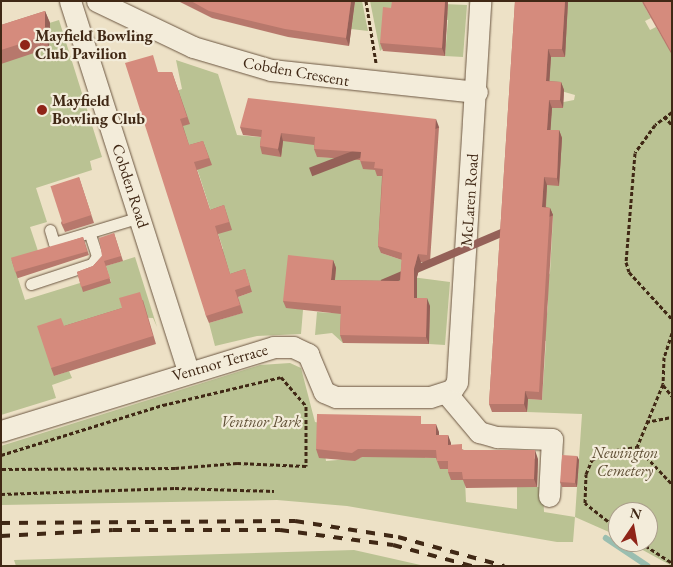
<!DOCTYPE html>
<style>
body{margin:0}
#map{position:relative;width:673px;height:567px;overflow:hidden;background:#ede1c6;font-family:"EB Garamond",serif}
div>[style]{position:absolute}
.green>*{inset:0;background:#bac293}
.stream>*{height:5.5px;margin:-2.75px;padding:0 2.75px;transform-origin:2.75px;border-radius:2.75px;background:#9abeb0}
.path>*{height:3px;margin-top:-1.5px;transform-origin:0;background:repeating-linear-gradient(90deg,#402815 0 4px,transparent 0 6.5px)}
.roads{filter:drop-shadow(0 0 1px #6b5641) drop-shadow(0 0 1px #6b5641)}
.service>*{height:11px;margin:-5.5px;padding:0 5.5px;transform-origin:5.5px;border-radius:5.5px;background:#f3ecda}
.minor>*{height:21px;margin:-10.5px;padding:0 10.5px;transform-origin:10.5px;border-radius:10.5px;background:#f3ecda}
.rail>*{height:4px;margin-top:-2px;transform-origin:0;background:repeating-linear-gradient(90deg,#402815 0 9px,transparent 0 18px)}
.wall>*{inset:0;background:#b7786c;transform-origin:0 0}
.shaded-wall>*{inset:0;background:#956158;transform-origin:0 0}
.building>*{inset:0;background:#d58b7d;transform-origin:0 0}
.dots>*{width:14px;height:14px;translate:-50% -50%;box-sizing:border-box;border:2px solid #f3ecda;border-radius:50%}
span{translate:-50% -50%;white-space:nowrap;text-align:center;line-height:1.15;-webkit-text-stroke:4.5px #f3ecda;paint-order:stroke}
.poi-label{font-size:16px;color:#402815;font-weight:700}
.left{translate:0 -50%;text-align:left}
.street-label{font-size:16px;color:#402815}
.park-label{font-size:16px;color:#5e4e34;font-style:italic}
.frame{position:absolute;inset:0;border:2px solid #402815;pointer-events:none}
.north{position:absolute;left:608px;top:502px;width:50px;height:50px;box-sizing:border-box;background:#f3ecda;border:1px solid #ab9e8b;border-radius:50%;rotate:12deg;font-size:14px;font-weight:700;line-height:20px;text-align:center;color:#402815}
.north::after{content:'';display:block;margin:auto;width:18px;height:22px;background:#8f2418;clip-path:polygon(50% 0,100% 100%,50% 72%,0 100%)}
</style>
<div id="map">
<div class="green">
<i style="clip-path:polygon(355px 1px,362px 1px,368px 31px,351px 29px)"></i>
<i style="clip-path:polygon(370px 1px,467px 5px,463px 57px,445px 56px,448px 20px,417px 18px,380px 51px)"></i>
<i style="clip-path:polygon(531px 1px,648px 1px,643px 4px,651px 18px,645px 21px,650px 30px,656px 27px,672px 53px,672px 566px,628px 542px,648px 542px,648px 512px,618px 512px,618px 536px,575px 517px,573px 542px,557px 542px,347px 506px,277px 500px,1px 505px,1px 446px,260px 365px,290px 363px,301px 368px,315px 422px,320px 423px,326px 461px,361px 458px,362px 424px,425px 451px,425px 458px,439px 458px,465px 480px,466px 502px,517px 509px,517px 487px,543px 487px,544px 512px,575px 517px,582px 414px,527px 412px,528px 399px,542px 400px,545px 356px,546px 341px,532px 340px,533px 314px,547px 314px,548px 307px,548px 299px,534px 298px,550px 273px,553px 216px,540px 215px,547px 185px,559px 185px,560px 170px,548px 169px,562px 139px,550px 138px,548px 105px,574px 100px,575px 95px,554px 89px,534px 56px,565px 57px)"></i>
<i style="clip-path:polygon(59px 20px,102px 157px,90px 161px,92px 170px,36px 188px,47px 222px,30px 227px,40px 257px,14px 266px,25px 300px,80px 283px,111px 282px,106px 266px,135px 257px,157px 327px,153px 318px,125px 317px,54px 376px,69px 371px,72px 378px,52px 385px,56px 398px,1px 415px,1px 38px)"></i>
<i style="clip-path:polygon(176px 60px,218px 74px,237px 135px,318px 142px,317px 157px,356px 159px,358px 136px,363px 168px,377px 170px,384px 176px,381px 253px,405px 261px,404px 276px,450px 282px,445px 345px,429px 344px,430px 306px,417px 302px,416px 289px,344px 305px,343px 343px,332px 333px,315px 335px,317px 312px,331px 313px,336px 267px,326px 266px,303px 310px,301px 334px,257px 336px,215px 346px,209px 323px,242px 313px,238px 297px,252px 292px,233px 281px,205px 255px,223px 249px,192px 153px,155px 135px,173px 92px,182px 89px)"></i>
<i style="clip-path:polygon(354px 550px,425px 566px,16px 566px,14px 560px)"></i>
</div>
<div class="stream">
<i style="left:606px;top:538px;width:50px;rotate:33.7deg"></i>
</div>
<div class="path">
<i style="left:366px;top:1px;width:63px;rotate:80.8deg"></i>
<i style="left:672px;top:112px;width:21px;rotate:143deg"></i>
<i style="left:655px;top:125px;width:34px;rotate:126deg"></i>
<i style="left:635px;top:153px;width:109px;rotate:94.7deg"></i>
<i style="left:626px;top:262px;width:10px;rotate:73deg"></i>
<i style="left:629px;top:272px;width:64px;rotate:47.5deg"></i>
<i style="left:664px;top:116px;width:12px;rotate:48deg"></i>
<i style="left:672px;top:333px;width:25px;rotate:108deg"></i>
<i style="left:664px;top:357px;width:27px;rotate:92deg"></i>
<i style="left:663px;top:384px;width:68px;rotate:112.4deg"></i>
<i style="left:637px;top:447px;width:51px;rotate:46.6deg"></i>
<i style="left:663px;top:385px;width:14px;rotate:51deg"></i>
<i style="left:646px;top:422px;width:26px;rotate:-11deg"></i>
<i style="left:1px;top:455px;width:170px;rotate:-17.2deg"></i>
<i style="left:163px;top:405px;width:121px;rotate:-13.3deg"></i>
<i style="left:281px;top:377px;width:38px;rotate:49deg"></i>
<i style="left:306px;top:406px;width:60px;rotate:90deg"></i>
<i style="left:306px;top:466px;width:69px;rotate:-177.5deg"></i>
<i style="left:237px;top:463px;width:62px;rotate:175.4deg"></i>
<i style="left:175px;top:468px;width:174px;rotate:179.7deg"></i>
<i style="left:1px;top:494px;width:174px;rotate:-2deg"></i>
<i style="left:175px;top:488px;width:99px;rotate:1.7deg"></i>
<i style="left:618px;top:529px;width:42px;rotate:-141.8deg"></i>
<i style="left:585px;top:503px;width:29px;rotate:-88deg"></i>
<i style="left:586px;top:474px;width:15px;rotate:-67deg"></i>
<i style="left:592px;top:460px;width:19px;rotate:-28deg"></i>
<i style="left:609px;top:451px;width:28px;rotate:-8deg"></i>
<i style="left:640px;top:542px;width:38px;rotate:33deg"></i>
</div>
<div class="roads">
<div class="service">
<i style="left:50px;top:230px;width:14px;rotate:73deg"></i>
<i style="left:54px;top:243px;width:90px;rotate:-16.8deg"></i>
<i style="left:31px;top:284px;width:64px;rotate:-18.2deg"></i>
<i style="left:92px;top:264px;width:9px;rotate:-58deg"></i>
<i style="left:97px;top:256px;width:25px;rotate:-108deg"></i>
</div>
<div class="minor">
<i style="left:70px;top:1px;width:388px;rotate:72.3deg"></i>
<i style="left:97px;top:1px;width:106px;rotate:25.6deg"></i>
<i style="left:193px;top:47px;width:81px;rotate:16.4deg"></i>
<i style="left:271px;top:70px;width:207px;rotate:6.1deg"></i>
<i style="left:447px;top:394px;width:50px;rotate:49.9deg"></i>
<i style="left:479px;top:432px;width:19px;rotate:16deg"></i>
<i style="left:497px;top:437px;width:55px;rotate:2.1deg"></i>
<i style="left:552px;top:439px;width:57px;rotate:93deg"></i>
<i style="left:1px;top:431px;width:286px;rotate:-17.1deg"></i>
<i style="left:274px;top:347px;width:19px"></i>
<i style="left:293px;top:347px;width:17px;rotate:25deg"></i>
<i style="left:308px;top:354px;width:41px;rotate:67.2deg"></i>
<i style="left:324px;top:392px;width:13px;rotate:23deg"></i>
<i style="left:336px;top:397px;width:94px"></i>
<i style="left:430px;top:397px;width:23px;rotate:-18deg"></i>
<i style="left:452px;top:390px;width:9px;rotate:-58deg"></i>
<i style="left:457px;top:382px;width:382px;rotate:-86.5deg"></i>
</div>
</div>
<div class="rail">
<i style="left:1px;top:523px;width:294px;rotate:-0.4deg"></i>
<i style="left:295px;top:521px;width:104px;rotate:8.8deg"></i>
<i style="left:398px;top:537px;width:110px;rotate:15.3deg"></i>
<i style="left:1px;top:536px;width:112px;rotate:-3.1deg"></i>
<i style="left:113px;top:530px;width:167px"></i>
<i style="left:280px;top:530px;width:114px;rotate:7.6deg"></i>
<i style="left:393px;top:545px;width:82px;rotate:14.9deg"></i>
</div>
<div class="wall">
<i style="clip-path:polygon(178px 1px,355px 1px,349px 46px,288px 37px,212px 18px)"></i>
<i style="clip-path:polygon(448px 1px,445px 56px,383px 51px,380px 43px,391px 8px)"></i>
<i style="clip-path:polygon(515px 1px,568px 1px,565px 57px,551px 57px,549px 81px,561px 82px,564px 90px,563px 108px,552px 108px,550px 130px,559px 130px,562px 138px,559px 186px,547px 185px,546px 207px,550px 208px,553px 215px,542px 400px,528px 399px,527px 412px,492px 412px,489px 404px)"></i>
<i style="clip-path:polygon(642px 1px,672px 1px,672px 55px,643px 4px)"></i>
<i style="clip-path:polygon(45px 11px,50px 23px,49px 48px,1px 64px,1px 25px)"></i>
<i style="clip-path:polygon(159px 72px,172px 72px,190px 124px,183px 126px,189px 145px,203px 141px,212px 165px,197px 170px,210px 210px,224px 205px,232px 230px,218px 234px,230px 274px,245px 269px,252px 292px,238px 297px,243px 313px,209px 323px,206px 316px)"></i>
<i style="clip-path:polygon(240px 127px,439px 127px,430px 262px,421px 262px,417px 277px,417px 298px,430px 306px,429px 344px,343px 343px,340px 335px,341px 314px,286px 308px,283px 301px,333px 260px,336px 268px,335px 280px,400px 281px,402px 260px,381px 253px,378px 246px,382px 176px,377px 176px,375px 170px,363px 169px,360px 160px,317px 157px,314px 149px,314px 145px,283px 141px,281px 157px,262px 154px,260px 146px,261px 137px,243px 135px)"></i>
<i style="clip-path:polygon(79px 177px,94px 223px,65px 232px,61px 223px)"></i>
<i style="clip-path:polygon(114px 233px,123px 261px,106px 266px,111px 283px,83px 292px,77px 272px,93px 266px,102px 256px)"></i>
<i style="left:83px;top:237px;width:19px;height:75px;rotate:72deg"></i>
<i style="clip-path:polygon(143px 300px,156px 344px,54px 376px,51px 368px,64px 326px,122px 308px)"></i>
<i style="clip-path:polygon(424px 424px,439px 432px,439px 435px,448px 435px,451px 445px,464px 450px,538px 459px,537px 487px,466px 488px,463px 480px,451px 480px,448px 472px,448px 469px,440px 469px,437px 461px,436px 458px,362px 457px,355px 461px,319px 458px,316px 449px)"></i>
<i style="clip-path:polygon(577px 456px,579px 460px,577px 487px,562px 487px,560px 482px)"></i>
</div>
<div class="shaded-wall">
<i style="clip-path:polygon(351px 1px,355px 1px,349px 46px,346px 38px)"></i>
<i style="clip-path:polygon(445px 1px,448px 1px,445px 56px,442px 48px)"></i>
<i style="clip-path:polygon(565px 1px,568px 1px,565px 57px,562px 49px)"></i>
<i style="clip-path:polygon(45px 11px,50px 23px,49px 48px,45px 36px)"></i>
<i style="clip-path:polygon(548px 49px,551px 57px,549px 89px,546px 81px)"></i>
<i style="clip-path:polygon(561px 82px,564px 90px,563px 108px,560px 100px)"></i>
<i style="clip-path:polygon(549px 100px,552px 108px,550px 138px,547px 130px)"></i>
<i style="left:436px;top:119px;width:9px;height:136px;rotate:69deg"></i>
<i style="clip-path:polygon(559px 130px,562px 138px,559px 186px,557px 178px)"></i>
<i style="clip-path:polygon(281px 133px,283px 141px,281px 157px,278px 149px)"></i>
<i style="clip-path:polygon(544px 177px,547px 185px,545px 215px,542px 207px)"></i>
<i style="left:550px;top:208px;width:8px;height:184px;rotate:67deg"></i>
<i style="clip-path:polygon(418px 254px,421px 262px,417px 277px,417px 306px,414px 298px,414px 269px)"></i>
<i style="clip-path:polygon(333px 260px,336px 268px,334px 287px,331px 280px)"></i>
<i style="clip-path:polygon(427px 298px,430px 306px,429px 344px,426px 337px)"></i>
<i style="clip-path:polygon(525px 391px,528px 399px,527px 412px,524px 404px)"></i>
<i style="clip-path:polygon(436px 424px,439px 432px,439px 443px,436px 435px)"></i>
<i style="clip-path:polygon(448px 435px,451px 443px,451px 453px,448px 445px)"></i>
<i style="clip-path:polygon(535px 450px,538px 459px,537px 487px,534px 479px)"></i>
<i style="clip-path:polygon(577px 456px,579px 460px,577px 487px,575px 482px)"></i>
</div>
<div class="building">
<i style="clip-path:polygon(191px 1px,351px 1px,346px 38px,285px 29px,209px 11px)"></i>
<i style="clip-path:polygon(392px 1px,445px 1px,442px 48px,380px 43px,383px 7px,391px 8px)"></i>
<i style="clip-path:polygon(515px 1px,565px 1px,562px 49px,548px 49px,546px 81px,561px 82px,560px 100px,549px 100px,547px 130px,559px 130px,557px 178px,544px 177px,542px 207px,550px 208px,539px 392px,525px 391px,524px 404px,489px 404px)"></i>
<i style="clip-path:polygon(643px 1px,672px 1px,672px 53px)"></i>
<i style="clip-path:polygon(45px 11px,45px 36px,1px 50px,1px 25px)"></i>
<i style="clip-path:polygon(153px 55px,158px 72px,172px 72px,187px 117px,180px 119px,189px 145px,203px 141px,209px 158px,194px 162px,210px 210px,224px 205px,229px 222px,215px 226px,230px 274px,245px 269px,250px 285px,235px 290px,240px 305px,206px 316px,125px 63px)"></i>
<i style="clip-path:polygon(248px 98px,436px 119px,427px 255px,418px 254px,414px 269px,414px 298px,427px 298px,426px 337px,340px 335px,341px 306px,283px 301px,288px 255px,333px 260px,331px 280px,396px 281px,400px 281px,402px 253px,378px 246px,383px 169px,374px 168px,375px 162px,360px 161px,361px 152px,314px 149px,315px 137px,281px 133px,278px 149px,260px 146px,262px 130px,240px 127px)"></i>
<i style="left:79px;top:177px;width:40px;height:30px;rotate:72deg"></i>
<i style="clip-path:polygon(114px 233px,121px 256px,104px 261px,110px 278px,81px 287px,77px 272px,93px 266px,102px 256px,99px 238px)"></i>
<i style="left:83px;top:237px;width:15px;height:75px;rotate:74deg"></i>
<i style="clip-path:polygon(140px 292px,153px 336px,51px 368px,37px 326px,61px 318px,64px 326px,122px 308px,119px 298px)"></i>
<i style="clip-path:polygon(317px 414px,421px 416px,421px 424px,436px 424px,436px 435px,448px 435px,448px 445px,462px 444px,462px 450px,535px 450px,534px 479px,463px 479px,462px 472px,448px 472px,448px 461px,437px 461px,436px 450px,358px 449px,352px 453px,316px 449px)"></i>
<i style="left:562px;top:455px;width:15px;height:27px;rotate:4deg"></i>
</div>
<div class="dots">
<i style="left:25px;top:45px;background:#8f2418"></i>
<i style="left:42px;top:110px;background:#8f2418"></i>
</div>
<div class="poi-label">
<span class="left" style="left:35px;top:45px">Mayfield Bowling<br>Club Pavilion</span>
<span class="left" style="left:52px;top:110px">Mayfield<br>Bowling Club</span>
</div>
<div class="street-label">
<span style="left:296px;top:72px;rotate:10deg">Cobden Crescent</span>
<span style="left:130px;top:186px;rotate:72deg">Cobden Road</span>
<span style="left:470px;top:200px;rotate:-86deg">McLaren Road</span>
<span style="left:220px;top:363px;rotate:-16deg">Ventnor Terrace</span>
</div>
<div class="park-label">
<span style="left:261px;top:422px">Ventnor Park</span>
<span style="left:625px;top:462px">Newington<br>Cemetery</span>
</div>
<div class="frame"></div>
<div class="north">N</div>
</div>
